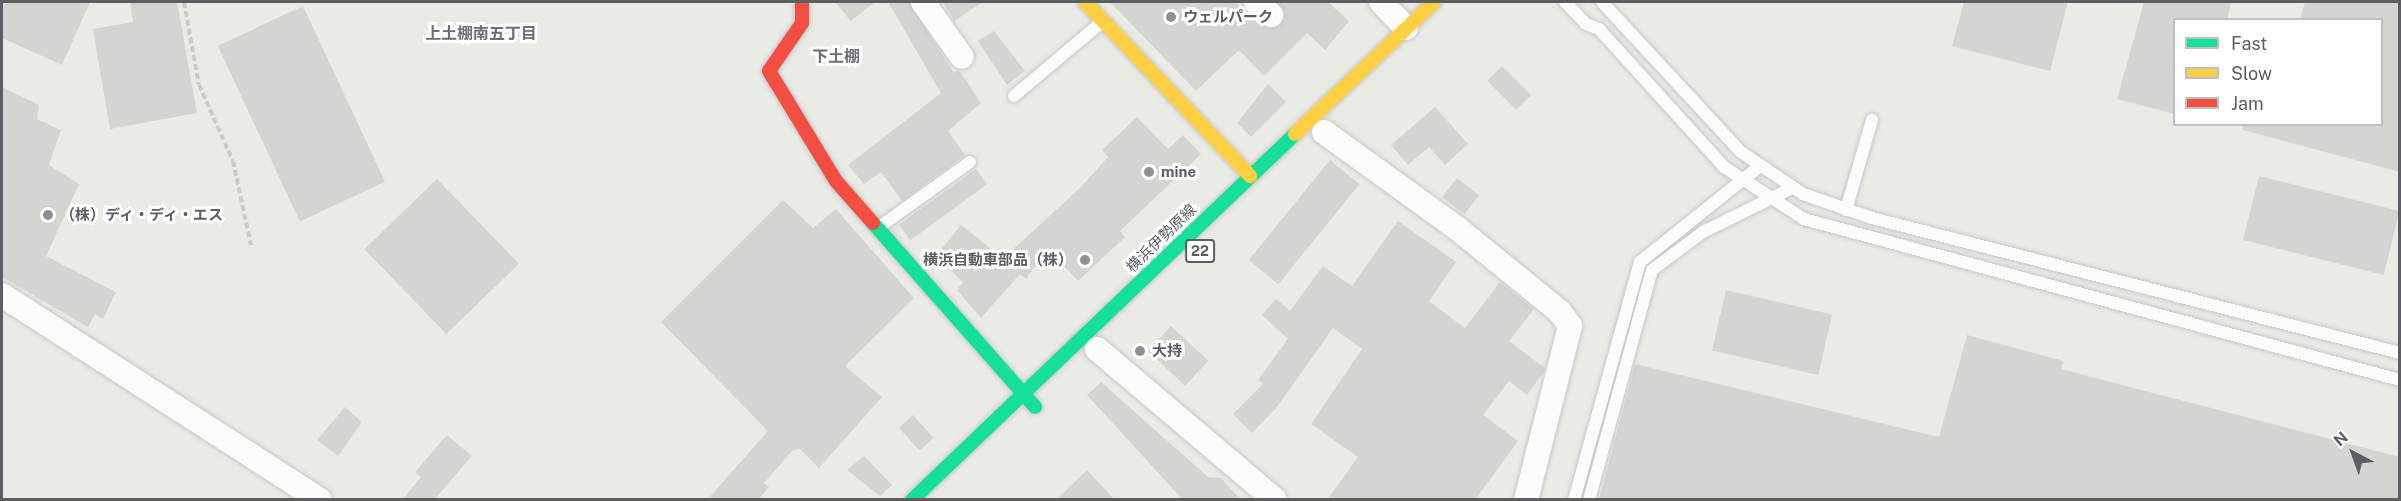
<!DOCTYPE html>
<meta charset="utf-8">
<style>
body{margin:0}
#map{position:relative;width:2401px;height:501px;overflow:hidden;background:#ebebe6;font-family:"Public Sans","Noto Sans JP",sans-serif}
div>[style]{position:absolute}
.building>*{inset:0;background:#d4d4d1;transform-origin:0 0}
.path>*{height:4px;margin-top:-2px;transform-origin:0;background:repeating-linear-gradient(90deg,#c8ccca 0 6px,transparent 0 9px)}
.roads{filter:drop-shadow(0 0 2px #c7c8c6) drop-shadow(0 0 2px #c7c8c6)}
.lane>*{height:12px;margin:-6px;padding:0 6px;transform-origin:6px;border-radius:6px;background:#fcfcfb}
.street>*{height:24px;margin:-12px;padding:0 12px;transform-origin:12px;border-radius:12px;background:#fcfcfb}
.fast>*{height:14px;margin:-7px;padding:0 7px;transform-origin:7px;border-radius:7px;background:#16e098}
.slow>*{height:14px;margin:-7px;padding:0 7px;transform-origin:7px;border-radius:7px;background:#ffcf43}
.jam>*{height:14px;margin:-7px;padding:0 7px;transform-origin:7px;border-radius:7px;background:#f24e42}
.dots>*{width:16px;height:16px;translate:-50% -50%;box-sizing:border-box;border:3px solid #fff;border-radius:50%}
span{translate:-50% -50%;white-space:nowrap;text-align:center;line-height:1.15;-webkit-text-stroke:6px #fff;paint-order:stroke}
.shield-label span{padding:2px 4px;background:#fff;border:2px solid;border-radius:4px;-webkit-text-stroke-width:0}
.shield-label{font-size:14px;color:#5b5e63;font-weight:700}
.poi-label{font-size:15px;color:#5b5e63;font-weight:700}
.left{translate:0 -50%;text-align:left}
.right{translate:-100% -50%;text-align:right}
.street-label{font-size:15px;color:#5b5e63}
.neighbourhood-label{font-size:16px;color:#6c6f75;font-weight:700}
.frame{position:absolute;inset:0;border:3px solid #5b5e63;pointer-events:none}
.legend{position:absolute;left:2173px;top:18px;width:210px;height:108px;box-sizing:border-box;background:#fff;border:2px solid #bdbfc1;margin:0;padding:8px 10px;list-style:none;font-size:18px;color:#5b5e63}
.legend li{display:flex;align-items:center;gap:12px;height:30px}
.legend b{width:30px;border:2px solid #bdbfc1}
.north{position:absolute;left:2323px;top:423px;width:60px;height:60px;-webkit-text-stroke:4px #fff;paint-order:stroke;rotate:319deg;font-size:16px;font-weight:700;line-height:24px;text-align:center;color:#5b5e63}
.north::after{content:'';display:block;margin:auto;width:21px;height:27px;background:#5b5e63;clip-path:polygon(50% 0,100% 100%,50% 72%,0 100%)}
</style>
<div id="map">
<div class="building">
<i style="clip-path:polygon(2px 2px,90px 2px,62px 65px,2px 38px)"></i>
<i style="clip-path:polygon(130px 2px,177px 2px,197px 113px,110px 129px,93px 29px,133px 22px)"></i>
<i style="clip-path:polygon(835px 2px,875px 2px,851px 21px)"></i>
<i style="clip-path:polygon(888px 2px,909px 2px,954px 73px,959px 70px,981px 103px,948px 131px,965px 155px,902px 201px,881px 172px,864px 184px,848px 165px,941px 93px)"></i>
<i style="clip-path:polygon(943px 2px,983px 2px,954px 21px)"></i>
<i style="clip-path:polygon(1110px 2px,1235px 2px,1269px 29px,1285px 18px,1279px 2px,1328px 2px,1349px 21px,1325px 50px,1307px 33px,1264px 76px,1239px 50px,1196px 91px)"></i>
<i style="clip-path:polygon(1964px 2px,2068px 2px,2050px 71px,1952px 46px)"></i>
<i style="clip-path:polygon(2144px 2px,2231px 2px,2227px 20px,2175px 20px,2175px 114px,2117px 99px)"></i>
<i style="clip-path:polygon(2305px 2px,2400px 2px,2400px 172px,2243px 130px,2244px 124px,2382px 124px,2382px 20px,2300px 20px)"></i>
<i style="left:303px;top:6px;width:194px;height:94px;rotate:65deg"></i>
<i style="clip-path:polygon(994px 31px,1025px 71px,1007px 85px,978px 41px)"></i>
<i style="left:1502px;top:66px;width:41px;height:21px;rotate:45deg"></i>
<i style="clip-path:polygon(1268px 84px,1286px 102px,1251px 137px,1237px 123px)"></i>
<i style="clip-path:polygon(2px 87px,39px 105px,37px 119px,61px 130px,49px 165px,79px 184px,46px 256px,116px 292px,103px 319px,95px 314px,88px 327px,2px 277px)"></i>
<i style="clip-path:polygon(1435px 107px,1468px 144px,1445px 165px,1429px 147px,1408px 165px,1391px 145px)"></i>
<i style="clip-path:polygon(1137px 117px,1168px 149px,1183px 135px,1201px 154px,1120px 231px,1125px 237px,1078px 281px,1047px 248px,1026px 279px,1020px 274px,981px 318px,957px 290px,963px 282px,936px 256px,961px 225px,995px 252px,999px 248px,1008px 254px,1081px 187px,1108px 157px,1102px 150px)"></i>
<i style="left:1330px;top:160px;width:38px;height:129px;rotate:39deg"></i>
<i style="left:976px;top:169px;width:19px;height:95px;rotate:54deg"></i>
<i style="left:2259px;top:176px;width:145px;height:66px;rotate:14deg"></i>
<i style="left:1457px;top:178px;width:28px;height:24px;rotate:38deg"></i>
<i style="left:437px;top:179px;width:118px;height:101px;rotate:46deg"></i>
<i style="clip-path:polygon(783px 200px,813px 228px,836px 209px,914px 298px,845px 366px,882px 397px,819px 468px,800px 449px,793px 450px,764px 483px,769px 487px,758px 500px,707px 500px,768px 431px,661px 322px)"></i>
<i style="clip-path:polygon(1398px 221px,1456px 262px,1429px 301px,1465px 328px,1500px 282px,1534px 309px,1509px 341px,1545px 368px,1543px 373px,1527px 395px,1509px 381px,1483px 415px,1518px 441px,1475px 500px,1327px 500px,1358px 457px,1311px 424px,1362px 349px,1333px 328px,1277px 407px,1252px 433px,1233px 414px,1263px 384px,1258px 380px,1288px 339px,1262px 315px,1276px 299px,1290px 311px,1323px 266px,1352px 286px)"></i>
<i style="left:1726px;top:290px;width:109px;height:62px;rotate:13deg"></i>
<i style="left:1171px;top:326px;width:51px;height:34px;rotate:43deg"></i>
<i style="clip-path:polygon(1967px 335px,2064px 361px,2061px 369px,2400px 457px,2400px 500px,1599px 500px,1635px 364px,1939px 437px)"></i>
<i style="clip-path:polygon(1101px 382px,1208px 477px,1221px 478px,1241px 500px,1183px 500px,1087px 395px)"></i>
<i style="clip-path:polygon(345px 407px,362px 422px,338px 456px,317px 440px)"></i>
<i style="left:913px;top:415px;width:31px;height:19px;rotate:48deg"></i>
<i style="clip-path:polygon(447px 435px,472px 456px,434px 500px,402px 500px,421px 477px,415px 472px)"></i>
<i style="clip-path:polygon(864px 456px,892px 485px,880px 496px,847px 470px)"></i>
<i style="clip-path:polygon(1087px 470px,1115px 500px,1056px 500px)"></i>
</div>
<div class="path">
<i style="left:184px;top:2px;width:84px;rotate:79.8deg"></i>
<i style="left:199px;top:85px;width:83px;rotate:65.9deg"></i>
<i style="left:233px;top:161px;width:86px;rotate:77.9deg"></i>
</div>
<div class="roads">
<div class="lane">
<i style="left:1565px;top:2px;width:30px;rotate:46deg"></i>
<i style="left:1586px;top:24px;width:14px;rotate:21deg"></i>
<i style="left:1599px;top:29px;width:186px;rotate:47.8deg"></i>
<i style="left:1724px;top:167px;width:95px;rotate:33deg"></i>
<i style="left:1804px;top:219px;width:617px;rotate:15.12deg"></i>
<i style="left:1602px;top:2px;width:205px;rotate:47.2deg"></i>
<i style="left:1741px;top:152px;width:75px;rotate:34.1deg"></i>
<i style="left:1803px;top:194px;width:73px;rotate:19.2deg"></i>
<i style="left:1872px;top:218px;width:545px;rotate:14.34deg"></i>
<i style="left:1014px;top:96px;width:115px;rotate:-40.1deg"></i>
<i style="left:1846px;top:210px;width:94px;rotate:-73.9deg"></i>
<i style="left:878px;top:228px;width:113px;rotate:-35.7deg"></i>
<i style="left:1574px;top:500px;width:247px;rotate:-74.5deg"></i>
<i style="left:1640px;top:262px;width:154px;rotate:-38.7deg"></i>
<i style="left:1589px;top:500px;width:238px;rotate:-74.7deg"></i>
<i style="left:1652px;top:270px;width:64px;rotate:-36.7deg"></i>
<i style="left:1703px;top:232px;width:99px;rotate:-26.3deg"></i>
</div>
<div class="street">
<i style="left:923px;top:2px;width:67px;rotate:54.7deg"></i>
<i style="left:1256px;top:2px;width:20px;rotate:41deg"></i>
<i style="left:1381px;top:2px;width:36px;rotate:46deg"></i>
<i style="left:1324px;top:132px;width:165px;rotate:35.9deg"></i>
<i style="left:1458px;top:229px;width:132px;rotate:39.1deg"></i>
<i style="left:1560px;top:312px;width:17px;rotate:54deg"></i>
<i style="left:1570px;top:326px;width:179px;rotate:104.2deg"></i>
<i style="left:2px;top:295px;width:378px;rotate:32.8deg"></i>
<i style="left:1097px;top:349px;width:233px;rotate:40.3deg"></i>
</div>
<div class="fast">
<i style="left:873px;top:223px;width:245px;rotate:48.6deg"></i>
<i style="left:912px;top:500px;width:530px;rotate:-43.7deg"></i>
</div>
<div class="slow">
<i style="left:1085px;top:2px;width:240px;rotate:46.5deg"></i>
<i style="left:1295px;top:134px;width:192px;rotate:-43.5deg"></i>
</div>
<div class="jam">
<i style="left:802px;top:2px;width:21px;rotate:90deg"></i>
<i style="left:802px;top:23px;width:58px;rotate:124.5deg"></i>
<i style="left:769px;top:71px;width:129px;rotate:58.7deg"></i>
<i style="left:836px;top:181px;width:56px;rotate:48.6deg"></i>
</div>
</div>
<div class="dots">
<i style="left:1171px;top:17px;background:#8d8f91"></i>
<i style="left:1149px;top:172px;background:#8d8f91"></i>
<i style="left:48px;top:215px;background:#8d8f91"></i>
<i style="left:1085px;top:260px;background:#8d8f91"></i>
<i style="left:1140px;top:351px;background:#8d8f91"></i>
</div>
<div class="shield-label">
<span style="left:1200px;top:251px">22</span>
</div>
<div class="poi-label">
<span class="left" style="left:1183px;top:17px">ウェルパーク</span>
<span class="left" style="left:1161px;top:172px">mine</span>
<span class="left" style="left:60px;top:215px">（株）ディ・ディ・エス</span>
<span class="right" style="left:1073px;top:260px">横浜自動車部品（株）</span>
<span class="left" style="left:1152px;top:351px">大持</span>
</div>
<div class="street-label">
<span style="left:1161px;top:238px;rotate:-44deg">横浜伊勢原線</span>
</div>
<div class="neighbourhood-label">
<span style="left:481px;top:34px">上土棚南五丁目</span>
<span style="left:836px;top:57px">下土棚</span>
</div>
<div class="frame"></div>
<ul class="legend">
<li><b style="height:8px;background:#16e098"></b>Fast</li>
<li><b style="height:8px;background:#ffcf43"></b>Slow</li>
<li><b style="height:8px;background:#f24e42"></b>Jam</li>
</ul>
<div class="north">N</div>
</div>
